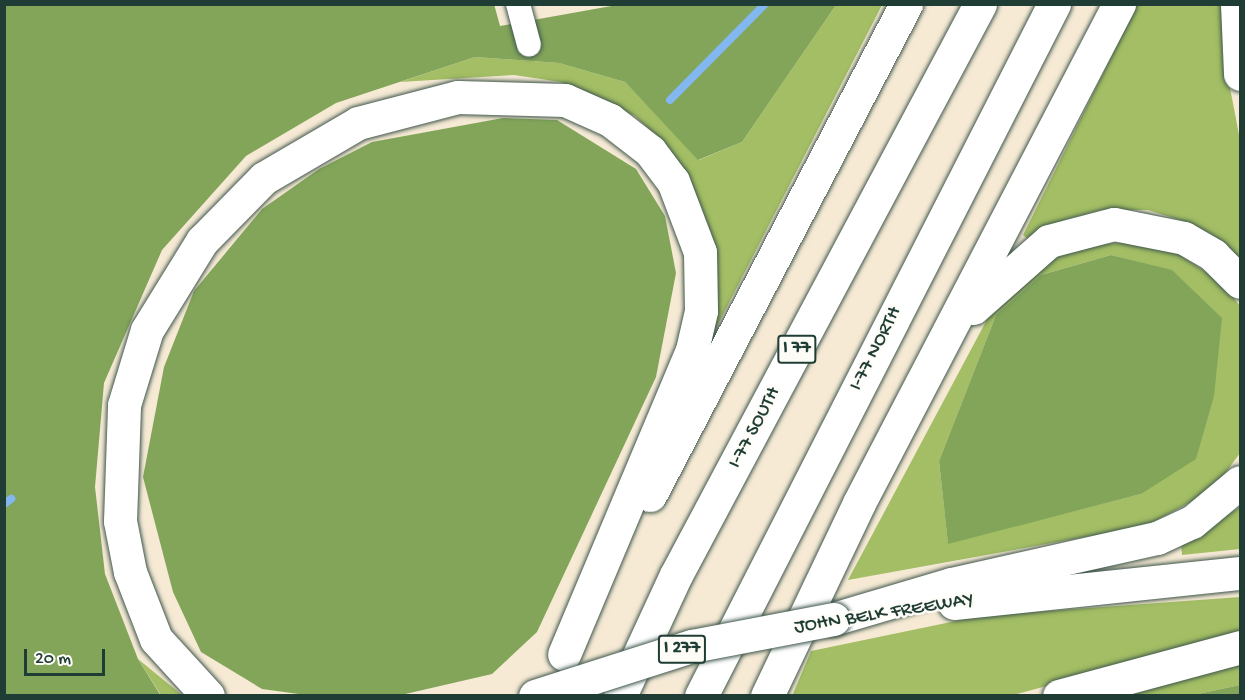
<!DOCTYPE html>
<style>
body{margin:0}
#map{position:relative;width:1245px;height:700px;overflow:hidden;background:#f6ead5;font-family:"Gochi Hand",sans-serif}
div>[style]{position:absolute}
.green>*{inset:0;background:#a3be64}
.forest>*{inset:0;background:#82a55a}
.stream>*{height:8px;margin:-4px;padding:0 4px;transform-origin:4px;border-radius:4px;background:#82b7f0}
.roads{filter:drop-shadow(0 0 2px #3f574c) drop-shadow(0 0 2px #3f574c)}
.minor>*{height:24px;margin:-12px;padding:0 12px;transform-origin:12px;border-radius:12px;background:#fff}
.motorway>*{height:33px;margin:-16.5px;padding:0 16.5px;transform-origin:16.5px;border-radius:16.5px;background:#fff}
.bridges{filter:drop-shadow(0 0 2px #3f574c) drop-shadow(0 0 2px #3f574c)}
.motorway-bridge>*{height:33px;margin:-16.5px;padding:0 16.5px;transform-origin:16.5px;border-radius:16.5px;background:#fff}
span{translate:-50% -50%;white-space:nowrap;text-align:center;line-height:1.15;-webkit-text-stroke:5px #fdfcf7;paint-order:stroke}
.shield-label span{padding:2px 4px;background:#fdfcf7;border:2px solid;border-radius:4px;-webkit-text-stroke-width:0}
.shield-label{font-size:18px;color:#1f3d34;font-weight:700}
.street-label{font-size:20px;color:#1f3d34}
.frame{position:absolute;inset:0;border:6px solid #1f3d34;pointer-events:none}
.scale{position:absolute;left:24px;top:649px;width:81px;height:27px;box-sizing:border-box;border:3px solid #1f3d34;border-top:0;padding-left:8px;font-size:18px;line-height:21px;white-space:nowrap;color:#1f3d34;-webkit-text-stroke:4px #fdfcf7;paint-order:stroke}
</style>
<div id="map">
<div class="green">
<i style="clip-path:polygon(836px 5px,882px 5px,715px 330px,663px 142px,635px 116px,561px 82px,514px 75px,400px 82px,475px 57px,559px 63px,625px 82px,699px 160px,742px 142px)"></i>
<i style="clip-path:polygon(1137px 5px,1224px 5px,1227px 72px,1240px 140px,1240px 259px,1192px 224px,1148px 210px,1101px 210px,1064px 220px,1029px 240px,1023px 235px)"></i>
<i style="clip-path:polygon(evenodd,1131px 242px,1177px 253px,1221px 282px,1240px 306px,1240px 453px,1213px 490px,1146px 526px,848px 580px,991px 312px,1034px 270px,1079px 246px,1131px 242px,1111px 255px,1172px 271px,1141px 494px,948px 543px,939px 461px,996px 315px,1041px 275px,1111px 255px)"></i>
<i style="clip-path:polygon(1240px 507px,1240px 549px,1182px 555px,1181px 544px)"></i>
<i style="clip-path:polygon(1240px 597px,1240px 634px,1013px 695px,792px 696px,811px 651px,980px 616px)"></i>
<i style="clip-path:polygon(138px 659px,182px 695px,161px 695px)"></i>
<i style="clip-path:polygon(1240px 664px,1240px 685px,1193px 695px,1120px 696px)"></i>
</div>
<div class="forest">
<i style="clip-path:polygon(494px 4px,500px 26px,617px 5px,836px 5px,742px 142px,698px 160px,625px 82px,559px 63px,475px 57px,336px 103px,246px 156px,162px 250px,104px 383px,95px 487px,105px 574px,138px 659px,161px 696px,5px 695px,4px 5px)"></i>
<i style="clip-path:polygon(503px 118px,557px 120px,636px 169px,665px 216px,676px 273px,656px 377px,537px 632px,492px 674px,401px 695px,306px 695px,262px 689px,201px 652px,173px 592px,143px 477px,164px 367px,194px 291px,262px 209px,319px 169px,372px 142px)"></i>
<i style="clip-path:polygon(1111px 255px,1172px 270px,1222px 318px,1214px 396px,1196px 459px,1141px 494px,948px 544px,939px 461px,996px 315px,1041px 275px)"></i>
<i style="clip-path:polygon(1240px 685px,1240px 695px,1193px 695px)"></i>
</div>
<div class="stream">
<i style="left:670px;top:100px;width:135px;rotate:-45.3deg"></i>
<i style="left:4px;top:504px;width:9px;rotate:-36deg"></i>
</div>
<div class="roads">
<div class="minor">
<i style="left:518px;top:4px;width:42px;rotate:75deg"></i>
</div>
<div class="motorway">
<i style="left:1237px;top:4px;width:70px;rotate:87.5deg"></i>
<i style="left:973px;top:308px;width:101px;rotate:-41.4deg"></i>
<i style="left:1049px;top:241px;width:67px;rotate:-14.7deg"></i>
<i style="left:1114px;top:224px;width:71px;rotate:11.3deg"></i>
<i style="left:1184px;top:238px;width:34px;rotate:30deg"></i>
<i style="left:1213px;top:255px;width:38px;rotate:45deg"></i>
<i style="left:650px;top:495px;width:554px;rotate:-62.46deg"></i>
<i style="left:954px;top:603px;width:288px;rotate:-6deg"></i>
<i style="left:833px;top:619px;width:123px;rotate:-16.5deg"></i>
<i style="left:951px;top:584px;width:211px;rotate:-12.6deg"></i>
<i style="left:1157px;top:538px;width:38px;rotate:-25deg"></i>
<i style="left:1192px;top:522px;width:62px;rotate:-39.8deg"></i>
<i style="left:208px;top:696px;width:77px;rotate:-132.4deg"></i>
<i style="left:156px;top:639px;width:72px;rotate:-111.2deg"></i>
<i style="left:130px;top:572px;width:52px;rotate:-101.1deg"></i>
<i style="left:120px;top:521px;width:116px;rotate:-88deg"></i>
<i style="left:124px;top:405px;width:78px;rotate:-73deg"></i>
<i style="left:147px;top:330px;width:105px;rotate:-58.3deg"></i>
<i style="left:202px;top:241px;width:88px;rotate:-45.5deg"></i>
<i style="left:264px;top:178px;width:109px;rotate:-30.3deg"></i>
<i style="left:358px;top:123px;width:103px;rotate:-14.6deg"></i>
<i style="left:458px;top:97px;width:107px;rotate:1.6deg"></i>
<i style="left:565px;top:100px;width:49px;rotate:24deg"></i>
<i style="left:610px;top:120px;width:51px;rotate:37.8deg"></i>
<i style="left:650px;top:151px;width:38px;rotate:53deg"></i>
<i style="left:673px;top:181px;width:76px;rotate:69.2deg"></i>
<i style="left:700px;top:252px;width:59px;rotate:89deg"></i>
<i style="left:701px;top:311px;width:40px;rotate:103deg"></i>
<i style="left:692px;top:350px;width:330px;rotate:112.8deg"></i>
<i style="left:620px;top:696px;width:133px;rotate:-65.2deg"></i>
<i style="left:676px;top:575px;width:647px;rotate:-61.97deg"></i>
<i style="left:701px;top:696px;width:777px;rotate:-62.97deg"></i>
<i style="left:767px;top:696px;width:214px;rotate:-64.5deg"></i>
<i style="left:859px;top:503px;width:563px;rotate:-62.48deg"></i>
<i style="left:1059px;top:696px;width:188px;rotate:-15.1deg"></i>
</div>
</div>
<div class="bridges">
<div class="motorway-bridge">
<i style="left:535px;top:696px;width:165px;rotate:-17.7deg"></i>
<i style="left:692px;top:646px;width:144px;rotate:-10.8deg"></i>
</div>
</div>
<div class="shield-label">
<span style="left:797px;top:349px">I 77</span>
<span style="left:682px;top:649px">I 277</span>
</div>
<div class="street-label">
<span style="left:876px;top:349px;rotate:-63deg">I-77 NORTH</span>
<span style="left:755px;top:428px;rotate:-62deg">I-77 SOUTH</span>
<span style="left:884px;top:614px;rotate:-9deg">JOHN BELK FREEWAY</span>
</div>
<div class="frame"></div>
<div class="scale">20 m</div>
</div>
